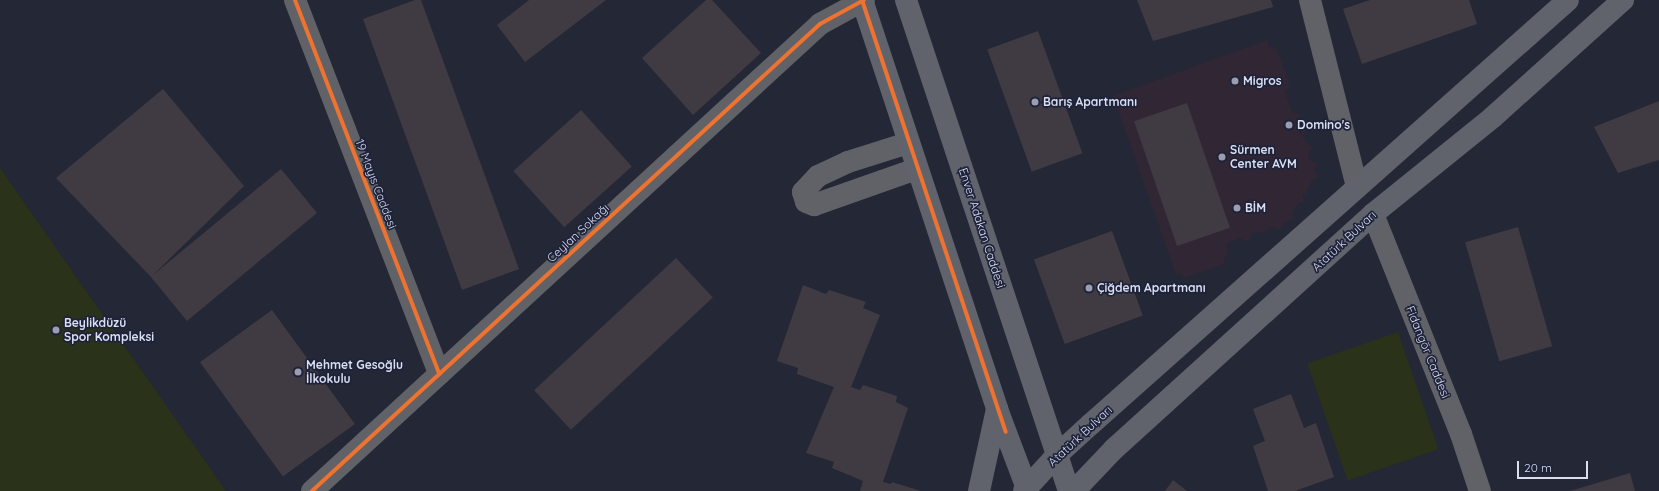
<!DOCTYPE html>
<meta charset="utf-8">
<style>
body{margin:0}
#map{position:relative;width:1659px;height:491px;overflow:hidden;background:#242735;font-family:Quicksand,sans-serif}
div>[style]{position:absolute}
.commercial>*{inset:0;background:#312634}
.green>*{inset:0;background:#2a321a;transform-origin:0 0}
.building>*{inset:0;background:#403b43;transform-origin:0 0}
.minor>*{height:22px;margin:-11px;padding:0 11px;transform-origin:11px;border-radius:11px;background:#606267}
.major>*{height:22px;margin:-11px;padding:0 11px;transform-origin:11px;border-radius:11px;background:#60636c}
.cycleway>*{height:4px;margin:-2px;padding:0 2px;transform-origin:2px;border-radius:2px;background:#ef722f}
.dots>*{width:11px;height:11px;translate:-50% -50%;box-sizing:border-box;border:2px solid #1e223b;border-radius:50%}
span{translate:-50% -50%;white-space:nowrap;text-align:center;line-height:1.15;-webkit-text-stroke:3.5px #1e223b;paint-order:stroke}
.poi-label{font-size:12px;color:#dadeef;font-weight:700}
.left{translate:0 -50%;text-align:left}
.street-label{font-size:12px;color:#dadeef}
.scale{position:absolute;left:1517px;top:461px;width:71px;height:18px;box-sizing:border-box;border:2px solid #dadeef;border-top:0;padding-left:5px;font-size:12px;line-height:14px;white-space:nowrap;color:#dadeef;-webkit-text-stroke:3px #1e223b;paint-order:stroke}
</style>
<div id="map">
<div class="commercial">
<i style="clip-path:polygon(1267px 40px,1270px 48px,1277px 49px,1290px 86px,1285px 92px,1292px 112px,1301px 115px,1297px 118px,1299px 126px,1306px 131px,1302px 135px,1306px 143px,1313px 147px,1308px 154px,1310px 160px,1318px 164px,1314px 169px,1318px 178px,1312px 180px,1306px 194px,1302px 194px,1304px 202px,1299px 203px,1292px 213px,1294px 219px,1285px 222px,1280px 230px,1272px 227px,1266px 230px,1265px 234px,1258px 232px,1251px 234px,1248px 242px,1240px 238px,1226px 244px,1228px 256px,1225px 257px,1224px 264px,1184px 278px,1180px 273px,1176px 274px,1113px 96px)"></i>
</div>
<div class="green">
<i style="clip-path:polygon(0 168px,226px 491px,0 491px)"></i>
<i style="left:1398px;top:332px;width:124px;height:96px;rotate:71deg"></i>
</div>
<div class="building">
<i style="clip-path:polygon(415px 0,421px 0,519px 269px,462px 290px,363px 19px)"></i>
<i style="clip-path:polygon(529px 0,606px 0,525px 62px,497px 25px)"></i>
<i style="clip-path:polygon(706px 0,712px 0,761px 53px,693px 115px,642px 58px)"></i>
<i style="clip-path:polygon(1137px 0,1271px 0,1273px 7px,1153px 41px)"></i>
<i style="clip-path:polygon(1370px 0,1469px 0,1477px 24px,1362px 64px,1343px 9px)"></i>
<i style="left:1038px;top:31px;width:130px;height:54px;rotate:70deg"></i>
<i style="clip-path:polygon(163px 89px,244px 186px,153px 275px,281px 169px,317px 213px,187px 321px,151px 277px,56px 178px)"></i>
<i style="clip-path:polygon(1659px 101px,1659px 160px,1618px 173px,1594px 127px)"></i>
<i style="left:1187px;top:103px;width:132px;height:56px;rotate:71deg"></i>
<i style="left:581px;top:110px;width:76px;height:91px;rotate:48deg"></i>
<i style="left:1518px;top:227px;width:124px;height:55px;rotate:74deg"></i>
<i style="left:1112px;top:231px;width:90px;height:83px;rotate:70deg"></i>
<i style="left:676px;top:258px;width:54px;height:194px;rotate:47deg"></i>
<i style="clip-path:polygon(803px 285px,826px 294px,829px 290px,866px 302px,863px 308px,880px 315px,851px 387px,860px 390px,863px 385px,897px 396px,896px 402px,908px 408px,883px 482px,891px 484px,892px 482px,921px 491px,860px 491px,863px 481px,832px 468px,834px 462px,806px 453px,834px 387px,797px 374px,798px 368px,777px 361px)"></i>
<i style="left:272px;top:310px;width:141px;height:89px;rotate:54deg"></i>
<i style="clip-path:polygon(1291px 394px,1304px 428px,1316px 423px,1334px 477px,1295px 491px,1268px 491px,1253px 446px,1265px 441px,1253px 409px)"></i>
<i style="clip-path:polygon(1630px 473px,1635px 491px,1570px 491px)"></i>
<i style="clip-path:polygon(1173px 480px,1187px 491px,1165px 491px)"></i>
</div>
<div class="minor">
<i style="left:295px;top:0;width:401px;rotate:68.9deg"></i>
<i style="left:1310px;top:0;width:193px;rotate:75.9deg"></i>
<i style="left:908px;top:143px;width:63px;rotate:162.4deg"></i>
<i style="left:848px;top:162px;width:33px;rotate:155deg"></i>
<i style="left:818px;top:176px;width:22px;rotate:133deg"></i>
<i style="left:803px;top:192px;width:10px;rotate:73deg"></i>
<i style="left:806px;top:202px;width:9px;rotate:21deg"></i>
<i style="left:814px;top:205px;width:108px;rotate:-19.4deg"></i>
<i style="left:1373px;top:214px;width:237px;rotate:68.2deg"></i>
<i style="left:1461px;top:434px;width:60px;rotate:71.6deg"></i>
<i style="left:312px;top:491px;width:690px;rotate:-42.59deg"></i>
<i style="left:820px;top:24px;width:50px;rotate:-28.6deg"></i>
</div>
<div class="major">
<i style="left:862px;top:0;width:431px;rotate:71.7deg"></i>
<i style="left:997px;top:409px;width:88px;rotate:69.3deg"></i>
<i style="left:906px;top:0;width:517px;rotate:71.64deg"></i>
<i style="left:979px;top:491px;width:84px;rotate:-77.6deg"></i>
<i style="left:1024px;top:491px;width:49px;rotate:-47.5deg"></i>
<i style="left:1057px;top:455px;width:46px;rotate:-42.4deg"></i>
<i style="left:1091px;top:424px;width:638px;rotate:-41.63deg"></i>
<i style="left:1074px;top:491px;width:58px;rotate:-46.4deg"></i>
<i style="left:1114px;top:449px;width:350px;rotate:-42.2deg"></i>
<i style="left:1373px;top:214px;width:154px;rotate:-38.9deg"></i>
<i style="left:1493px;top:117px;width:175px;rotate:-42deg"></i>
</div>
<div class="cycleway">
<i style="left:295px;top:0;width:401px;rotate:68.9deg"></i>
<i style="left:862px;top:0;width:455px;rotate:71.6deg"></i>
<i style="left:312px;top:491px;width:690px;rotate:-42.59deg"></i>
<i style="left:820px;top:24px;width:50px;rotate:-28.6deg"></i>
</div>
<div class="dots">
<i style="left:1235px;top:81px;background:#9a9eae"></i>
<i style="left:1035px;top:102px;background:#9a9eae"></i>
<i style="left:1289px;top:125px;background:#9a9eae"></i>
<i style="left:1222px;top:157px;background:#9a9eae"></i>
<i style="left:1237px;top:208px;background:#9a9eae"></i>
<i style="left:1089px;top:288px;background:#9a9eae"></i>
<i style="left:56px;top:330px;background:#9a9eae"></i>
<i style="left:298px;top:372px;background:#9a9eae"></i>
</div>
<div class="poi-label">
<span class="left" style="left:1243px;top:81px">Migros</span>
<span class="left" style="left:1043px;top:102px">Barış Apartmanı</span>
<span class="left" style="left:1297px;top:125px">Domino's</span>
<span class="left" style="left:1230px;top:157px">Sürmen<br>Center AVM</span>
<span class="left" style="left:1245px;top:208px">BİM</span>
<span class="left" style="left:1097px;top:288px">Çiğdem Apartmanı</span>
<span class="left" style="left:64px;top:330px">Beylikdüzü<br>Spor Kompleksi</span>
<span class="left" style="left:306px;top:372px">Mehmet Gesoğlu<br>İlkokulu</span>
</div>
<div class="street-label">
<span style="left:376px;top:184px;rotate:69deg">19 Mayıs Caddesi</span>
<span style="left:982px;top:228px;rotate:72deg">Enver Adakan Caddesi</span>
<span style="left:578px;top:233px;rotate:-43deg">Ceylan Sokağı</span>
<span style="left:1344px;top:241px;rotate:-43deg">Atatürk Bulvarı</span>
<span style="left:1428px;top:352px;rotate:68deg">Fidangör Caddesi</span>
<span style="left:1080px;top:436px;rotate:-43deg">Atatürk Bulvarı</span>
</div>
<div class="scale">20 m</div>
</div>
